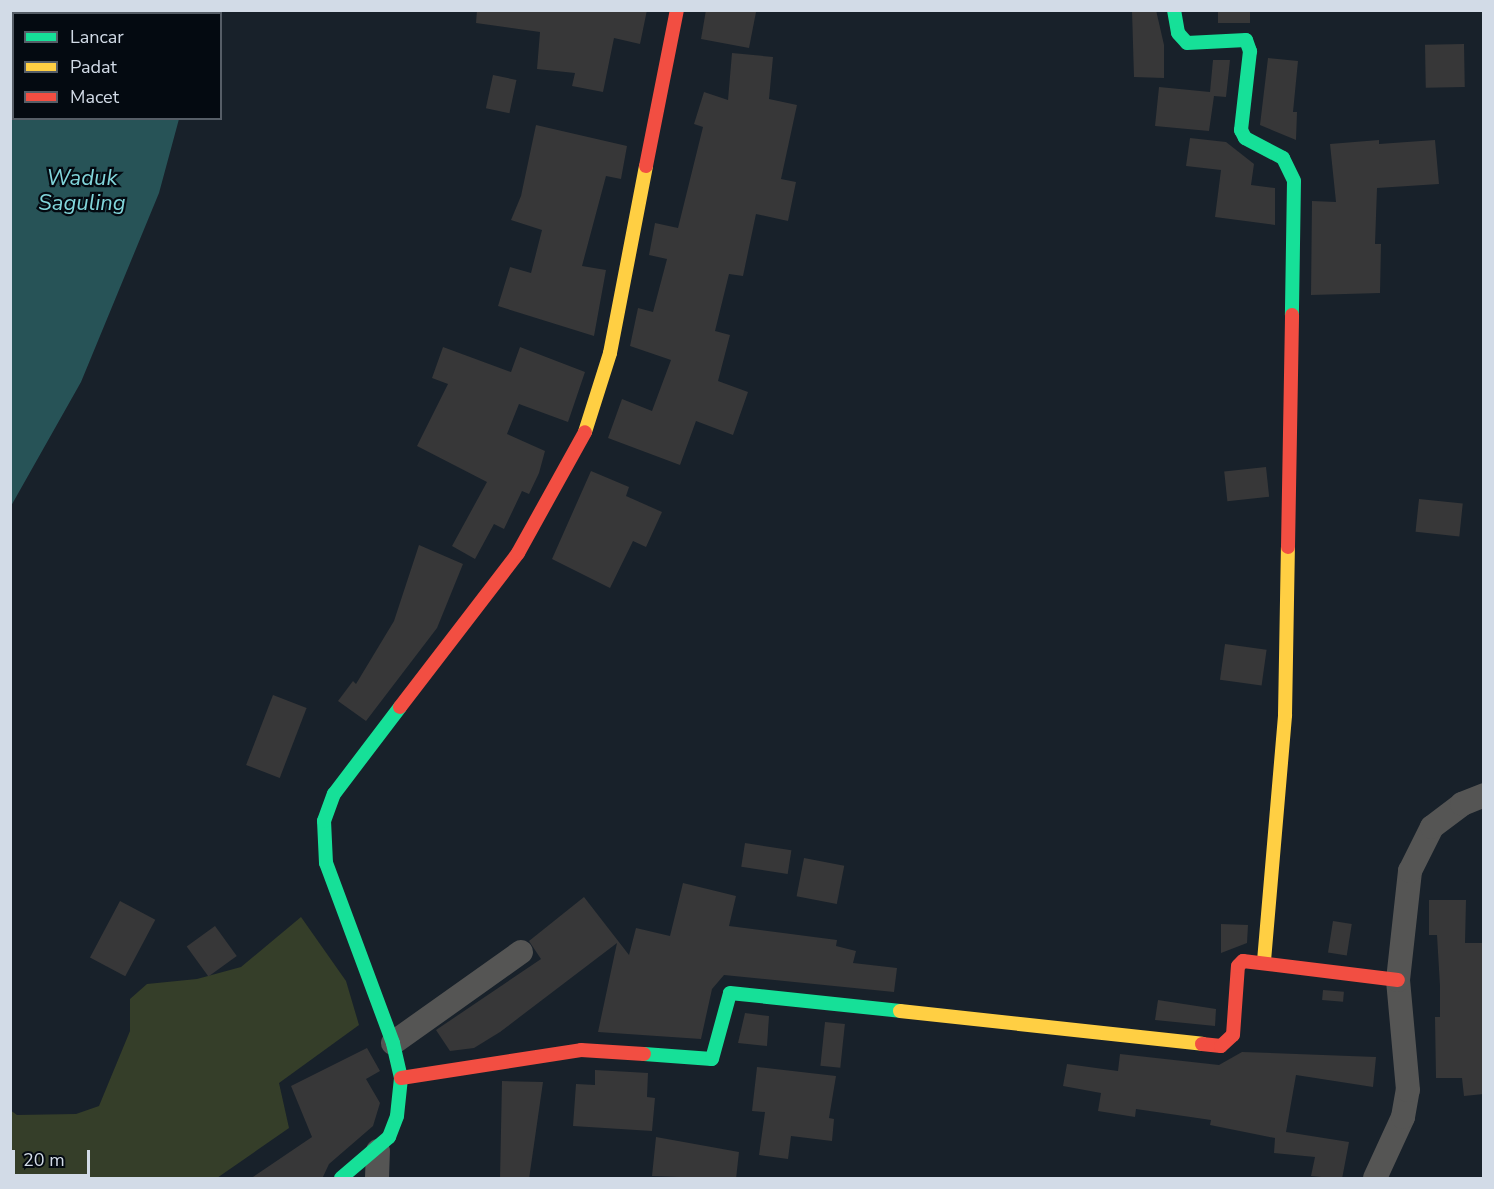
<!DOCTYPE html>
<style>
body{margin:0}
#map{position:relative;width:1494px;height:1189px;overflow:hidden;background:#18212a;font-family:"Nunito Sans",sans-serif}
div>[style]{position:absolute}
.green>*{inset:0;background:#353e29}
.water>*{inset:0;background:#275357}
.building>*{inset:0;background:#373738;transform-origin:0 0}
.street>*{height:24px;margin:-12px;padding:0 12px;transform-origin:12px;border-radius:12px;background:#555554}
.fast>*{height:14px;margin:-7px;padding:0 7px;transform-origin:7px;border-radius:7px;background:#16e098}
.slow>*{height:14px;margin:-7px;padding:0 7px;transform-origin:7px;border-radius:7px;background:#ffcf43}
.jam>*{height:14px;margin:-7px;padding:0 7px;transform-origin:7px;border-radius:7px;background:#f24e42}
span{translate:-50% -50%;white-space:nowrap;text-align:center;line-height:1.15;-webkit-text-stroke:4.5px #040a11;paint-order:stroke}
.water-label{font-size:22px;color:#82d6db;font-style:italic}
.frame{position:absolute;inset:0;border:12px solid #d2dbe7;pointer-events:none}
.legend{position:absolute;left:12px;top:12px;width:210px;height:108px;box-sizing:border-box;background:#040a11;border:2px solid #565e67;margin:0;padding:8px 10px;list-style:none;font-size:18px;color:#d2dbe7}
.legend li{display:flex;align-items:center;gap:12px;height:30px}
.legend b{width:30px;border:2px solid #565e67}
.scale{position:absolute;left:12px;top:1150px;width:78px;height:27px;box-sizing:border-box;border:3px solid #d2dbe7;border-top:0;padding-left:8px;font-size:18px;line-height:21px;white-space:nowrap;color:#d2dbe7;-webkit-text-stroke:4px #040a11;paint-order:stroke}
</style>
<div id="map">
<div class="green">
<i style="clip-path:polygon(301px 917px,346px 981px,359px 1025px,279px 1083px,289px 1128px,217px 1178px,11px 1178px,10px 1110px,17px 1115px,76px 1114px,99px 1106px,130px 1031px,130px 999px,147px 984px,197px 979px,241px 967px)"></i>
</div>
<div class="water">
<i style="clip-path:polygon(11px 10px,197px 13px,14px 14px,14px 118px,179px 119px,159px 193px,81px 382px,11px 506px)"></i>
</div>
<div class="building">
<i style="clip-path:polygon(477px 10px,647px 10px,640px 44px,614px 38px,603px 92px,572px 86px,575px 73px,537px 69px,540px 32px,476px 23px)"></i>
<i style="clip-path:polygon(706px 10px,756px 12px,749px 48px,701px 39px)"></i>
<i style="clip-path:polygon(1132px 10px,1156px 10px,1164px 45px,1164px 78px,1134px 77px)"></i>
<i style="left:1218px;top:10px;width:32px;height:13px"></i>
<i style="left:1464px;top:44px;width:43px;height:39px;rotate:89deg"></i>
<i style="clip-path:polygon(732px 53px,773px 57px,769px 99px,797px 105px,781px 179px,796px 182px,788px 221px,756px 214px,743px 276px,729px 274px,715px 331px,730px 335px,718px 381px,748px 392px,733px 435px,696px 421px,680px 465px,608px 438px,622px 399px,652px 411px,671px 360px,630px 346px,638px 308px,653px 312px,667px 259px,649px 255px,655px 223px,678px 228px,703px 127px,694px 124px,704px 92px,728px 100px)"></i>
<i style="clip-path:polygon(1268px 58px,1298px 61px,1293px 112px,1297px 112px,1296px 140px,1260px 125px)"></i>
<i style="clip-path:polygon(1213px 60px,1230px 60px,1226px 97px,1214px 96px,1209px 131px,1155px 126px,1159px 87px,1210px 92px)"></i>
<i style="left:493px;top:75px;width:24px;height:34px;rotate:12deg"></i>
<i style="clip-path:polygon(536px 125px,627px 146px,621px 179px,606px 176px,582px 266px,606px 270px,594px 336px,498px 306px,510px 267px,531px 273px,542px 230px,511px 220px,521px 196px)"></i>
<i style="clip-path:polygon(1190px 138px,1226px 142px,1254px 164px,1251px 185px,1275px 188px,1275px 225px,1215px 217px,1221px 170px,1186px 166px)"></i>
<i style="clip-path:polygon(1379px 140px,1379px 144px,1435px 140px,1439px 184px,1377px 188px,1375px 244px,1381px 244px,1380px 293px,1311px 295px,1312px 201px,1336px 202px,1330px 144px)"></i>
<i style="clip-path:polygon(443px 347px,511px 372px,520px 347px,585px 372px,568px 422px,519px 404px,507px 434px,545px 451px,539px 473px,529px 494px,522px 491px,504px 529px,494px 524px,475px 559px,452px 546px,487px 482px,417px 446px,448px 384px,432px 378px)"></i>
<i style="left:1266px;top:467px;width:30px;height:42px;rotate:84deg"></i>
<i style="clip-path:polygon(591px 471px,629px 487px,626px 496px,662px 512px,646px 547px,633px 541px,610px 588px,552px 559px)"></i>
<i style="left:1419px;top:499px;width:44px;height:33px;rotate:6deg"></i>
<i style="clip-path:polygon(419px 545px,463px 564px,437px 628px,366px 721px,338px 701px,353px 681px,356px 684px,394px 621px)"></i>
<i style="left:1225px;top:644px;width:42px;height:36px;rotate:8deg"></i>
<i style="left:273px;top:695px;width:36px;height:75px;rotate:21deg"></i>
<i style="left:745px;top:843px;width:47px;height:24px;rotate:9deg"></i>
<i style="left:804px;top:858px;width:41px;height:39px;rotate:11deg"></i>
<i style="clip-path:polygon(683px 883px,736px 896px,729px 926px,837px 940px,836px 946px,856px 951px,853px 963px,897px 968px,894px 992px,724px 975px,712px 989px,701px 1039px,598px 1032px,617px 943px,500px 1032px,474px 1048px,450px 1051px,436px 1030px,541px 959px,529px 941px,584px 897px,629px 955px,636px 928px,670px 936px)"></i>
<i style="clip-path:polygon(1429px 900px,1466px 900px,1465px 943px,1482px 943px,1484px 1094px,1464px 1096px,1462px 1078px,1436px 1078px,1435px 1017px,1440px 1017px,1440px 986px,1437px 935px,1429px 935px)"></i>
<i style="left:120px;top:901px;width:40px;height:64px;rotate:28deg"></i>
<i style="left:1333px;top:921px;width:19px;height:32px;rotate:9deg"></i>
<i style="clip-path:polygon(1221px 924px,1248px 925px,1247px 943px,1221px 953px)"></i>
<i style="left:215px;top:926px;width:37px;height:35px;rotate:54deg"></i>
<i style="left:1323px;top:990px;width:21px;height:10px;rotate:5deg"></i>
<i style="clip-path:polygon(1158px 1000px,1216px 1009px,1215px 1026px,1155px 1020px)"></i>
<i style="clip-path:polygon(745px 1013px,769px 1016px,767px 1046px,738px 1043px)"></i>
<i style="left:825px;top:1022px;width:20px;height:44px;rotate:6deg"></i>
<i style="clip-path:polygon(367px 1048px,380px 1071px,366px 1079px,380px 1103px,373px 1126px,329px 1164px,322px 1179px,250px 1179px,312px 1137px,291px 1086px)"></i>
<i style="clip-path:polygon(1242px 1052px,1376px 1057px,1373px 1087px,1296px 1075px,1286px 1132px,1349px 1142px,1342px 1179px,1311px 1176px,1315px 1157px,1274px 1153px,1275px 1138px,1210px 1125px,1211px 1120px,1136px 1109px,1135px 1117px,1098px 1111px,1101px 1093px,1063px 1086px,1067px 1064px,1118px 1071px,1120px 1054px,1219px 1065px)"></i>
<i style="clip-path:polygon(757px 1067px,836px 1076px,829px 1118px,834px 1119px,832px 1141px,791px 1136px,788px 1159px,759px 1155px,765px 1112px,752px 1111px)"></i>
<i style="clip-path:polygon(595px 1070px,648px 1073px,647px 1097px,655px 1098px,652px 1131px,573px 1126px,576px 1084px,595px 1085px)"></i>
<i style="clip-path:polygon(502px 1081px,543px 1082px,529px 1179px,500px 1179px)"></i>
<i style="clip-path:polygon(656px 1137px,739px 1152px,736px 1179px,652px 1176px)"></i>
</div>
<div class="street">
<i style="left:393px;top:1043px;width:157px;rotate:-35.4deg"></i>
<i style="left:377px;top:1178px;width:27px;rotate:-88deg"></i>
<i style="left:1375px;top:1178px;width:67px;rotate:-65.3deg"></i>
<i style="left:1403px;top:1117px;width:27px;rotate:-80deg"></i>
<i style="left:1408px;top:1090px;width:110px;rotate:-95.2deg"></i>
<i style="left:1398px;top:980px;width:110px;rotate:-83.7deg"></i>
<i style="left:1410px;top:871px;width:49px;rotate:-63.4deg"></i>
<i style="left:1432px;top:827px;width:38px;rotate:-37deg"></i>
<i style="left:1462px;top:804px;width:24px;rotate:-22deg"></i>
</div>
<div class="fast">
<i style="left:1174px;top:10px;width:23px;rotate:80deg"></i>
<i style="left:1178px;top:33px;width:13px;rotate:48deg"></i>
<i style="left:1187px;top:43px;width:59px;rotate:-2.9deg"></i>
<i style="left:1246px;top:40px;width:12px;rotate:70deg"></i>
<i style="left:1250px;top:51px;width:80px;rotate:96.5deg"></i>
<i style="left:1241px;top:130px;width:9px;rotate:63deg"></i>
<i style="left:1245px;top:138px;width:43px;rotate:27.8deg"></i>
<i style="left:1283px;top:158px;width:25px;rotate:64deg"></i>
<i style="left:1294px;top:181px;width:134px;rotate:90.9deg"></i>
<i style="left:644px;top:1054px;width:68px;rotate:4.2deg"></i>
<i style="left:712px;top:1059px;width:68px;rotate:-74.7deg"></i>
<i style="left:730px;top:993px;width:171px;rotate:6deg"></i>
<i style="left:341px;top:1178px;width:63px;rotate:-40.5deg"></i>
<i style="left:389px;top:1137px;width:22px;rotate:-69deg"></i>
<i style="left:397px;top:1116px;width:38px;rotate:-84deg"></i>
<i style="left:401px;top:1078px;width:36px;rotate:-103deg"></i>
<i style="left:393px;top:1043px;width:192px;rotate:-110.4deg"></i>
<i style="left:326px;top:863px;width:42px;rotate:-92.7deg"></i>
<i style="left:324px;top:821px;width:29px;rotate:-70deg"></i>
<i style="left:334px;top:794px;width:109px;rotate:-52.8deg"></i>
</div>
<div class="slow">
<i style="left:585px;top:432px;width:83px;rotate:-72.4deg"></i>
<i style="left:610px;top:353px;width:190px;rotate:-79.1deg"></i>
<i style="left:1264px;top:961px;width:247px;rotate:-85.1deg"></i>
<i style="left:1285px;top:715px;width:168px;rotate:-89deg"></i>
<i style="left:900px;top:1011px;width:304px;rotate:6.2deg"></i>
</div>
<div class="jam">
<i style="left:646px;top:166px;width:159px;rotate:-78.8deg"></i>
<i style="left:1288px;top:547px;width:232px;rotate:-89deg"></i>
<i style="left:400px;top:707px;width:194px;rotate:-52.5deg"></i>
<i style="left:518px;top:553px;width:138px;rotate:-61deg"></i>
<i style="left:1202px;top:1044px;width:19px;rotate:6deg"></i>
<i style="left:1221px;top:1046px;width:16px;rotate:-43deg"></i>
<i style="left:1233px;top:1035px;width:69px;rotate:-85.9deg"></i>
<i style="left:1238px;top:966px;width:7px;rotate:-45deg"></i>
<i style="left:1243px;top:961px;width:156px;rotate:7deg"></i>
<i style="left:401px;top:1078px;width:182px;rotate:-8.8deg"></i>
<i style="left:581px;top:1050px;width:63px;rotate:3.6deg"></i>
</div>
<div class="water-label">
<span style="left:82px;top:191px">Waduk<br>Saguling</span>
</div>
<div class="frame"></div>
<ul class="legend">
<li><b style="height:8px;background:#16e098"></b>Lancar</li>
<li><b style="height:8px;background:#ffcf43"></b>Padat</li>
<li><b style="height:8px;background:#f24e42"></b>Macet</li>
</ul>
<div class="scale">20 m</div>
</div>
